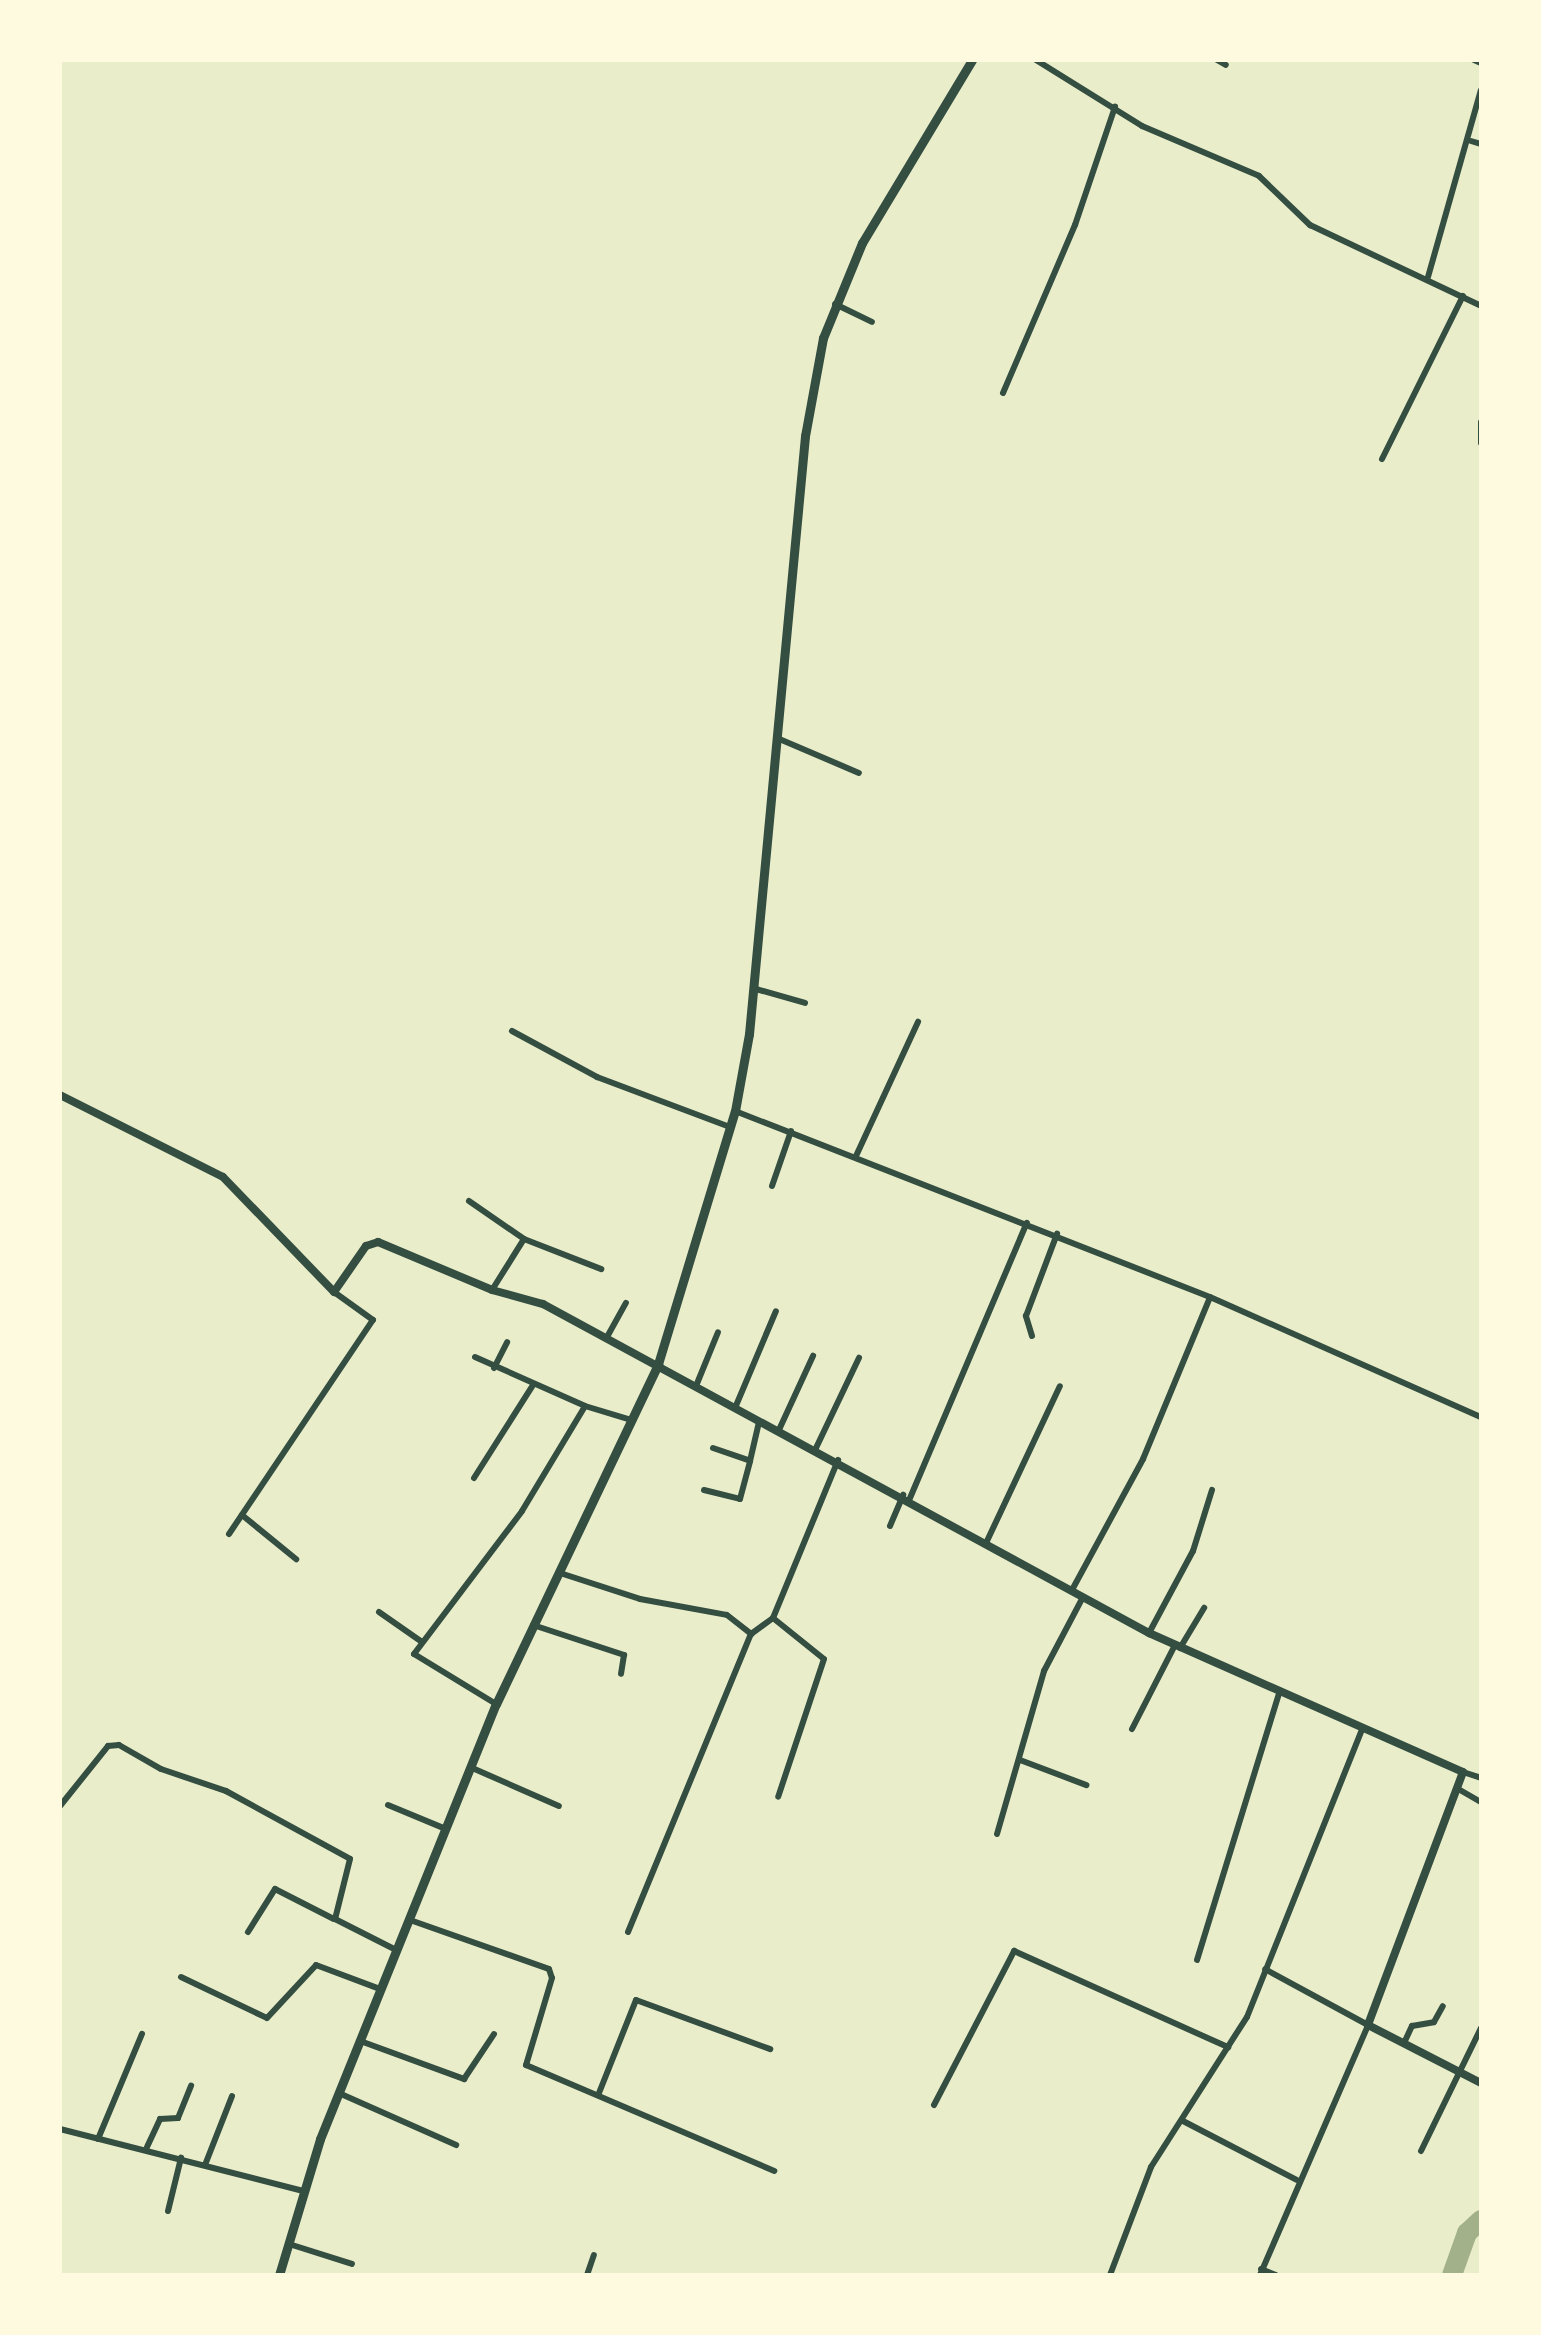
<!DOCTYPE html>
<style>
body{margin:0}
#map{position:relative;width:1541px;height:2335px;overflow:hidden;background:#e9edc9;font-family:"Fira Sans",sans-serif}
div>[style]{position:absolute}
.river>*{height:20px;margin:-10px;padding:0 10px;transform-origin:10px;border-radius:10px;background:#a3b18a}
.minor>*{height:6px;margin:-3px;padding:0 3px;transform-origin:3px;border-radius:3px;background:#344e41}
.tertiary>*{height:8px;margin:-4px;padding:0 4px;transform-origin:4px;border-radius:4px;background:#344e41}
.secondary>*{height:9px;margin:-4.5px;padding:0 4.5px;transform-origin:4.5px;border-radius:4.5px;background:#344e41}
span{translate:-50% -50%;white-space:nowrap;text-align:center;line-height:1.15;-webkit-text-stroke:10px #fefae0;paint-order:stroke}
.frame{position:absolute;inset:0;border:62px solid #fefae0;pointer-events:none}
</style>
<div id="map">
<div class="river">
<i style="left:1452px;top:2275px;width:45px;rotate:-70.3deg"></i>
<i style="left:1467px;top:2233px;width:19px;rotate:-43deg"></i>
</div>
<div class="minor">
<i style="left:1036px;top:60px;width:125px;rotate:31.9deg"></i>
<i style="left:1142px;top:126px;width:127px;rotate:23.1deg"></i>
<i style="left:1259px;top:176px;width:71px;rotate:43.9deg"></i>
<i style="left:1310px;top:225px;width:189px;rotate:25.3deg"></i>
<i style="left:1217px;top:60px;width:10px;rotate:29deg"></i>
<i style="left:1474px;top:60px;width:8px;rotate:23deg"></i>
<i style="left:1471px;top:141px;width:10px;rotate:17deg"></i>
<i style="left:1428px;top:277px;width:194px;rotate:-74.2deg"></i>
<i style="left:835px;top:304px;width:41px;rotate:25.9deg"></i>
<i style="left:1003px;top:393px;width:183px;rotate:-66.8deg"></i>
<i style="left:1075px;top:225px;width:125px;rotate:-71.3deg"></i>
<i style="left:1481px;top:422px;width:21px;rotate:90deg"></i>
<i style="left:1382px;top:459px;width:182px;rotate:-63.6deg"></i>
<i style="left:777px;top:738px;width:89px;rotate:23.1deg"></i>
<i style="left:756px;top:989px;width:51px;rotate:15.9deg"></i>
<i style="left:512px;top:1031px;width:97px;rotate:28.4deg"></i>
<i style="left:597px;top:1077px;width:142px;rotate:20.6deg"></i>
<i style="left:735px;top:1111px;width:510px;rotate:21.38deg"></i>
<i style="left:1210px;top:1297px;width:296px;rotate:23.9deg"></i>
<i style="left:856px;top:1156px;width:148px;rotate:-65.2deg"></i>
<i style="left:772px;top:1186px;width:58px;rotate:-70.9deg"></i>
<i style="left:469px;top:1201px;width:67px;rotate:34.6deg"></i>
<i style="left:524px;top:1239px;width:83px;rotate:21.3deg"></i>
<i style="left:492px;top:1290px;width:60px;rotate:-57.9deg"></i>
<i style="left:1032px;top:1336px;width:21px;rotate:-107deg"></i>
<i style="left:1026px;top:1316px;width:88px;rotate:-69.3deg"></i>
<i style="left:607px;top:1337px;width:39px;rotate:-61deg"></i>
<i style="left:475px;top:1357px;width:120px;rotate:24deg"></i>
<i style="left:585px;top:1406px;width:48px;rotate:16.9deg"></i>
<i style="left:494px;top:1368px;width:29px;rotate:-63deg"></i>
<i style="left:696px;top:1386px;width:58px;rotate:-67.8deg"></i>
<i style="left:735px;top:1408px;width:105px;rotate:-67.1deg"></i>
<i style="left:778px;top:1432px;width:84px;rotate:-65.3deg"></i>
<i style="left:713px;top:1448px;width:39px;rotate:19deg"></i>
<i style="left:750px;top:1461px;width:39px;rotate:-77deg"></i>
<i style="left:816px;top:1448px;width:100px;rotate:-64.5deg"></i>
<i style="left:474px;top:1478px;width:110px;rotate:-57.6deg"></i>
<i style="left:704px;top:1490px;width:37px;rotate:14deg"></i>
<i style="left:740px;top:1499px;width:39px;rotate:-75deg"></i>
<i style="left:910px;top:1498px;width:299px;rotate:-67deg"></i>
<i style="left:242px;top:1515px;width:70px;rotate:39.2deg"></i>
<i style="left:890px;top:1526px;width:34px;rotate:-67deg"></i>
<i style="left:229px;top:1534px;width:258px;rotate:-56.1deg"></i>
<i style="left:373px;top:1320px;width:48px;rotate:-144.3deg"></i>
<i style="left:987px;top:1541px;width:171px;rotate:-64.8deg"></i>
<i style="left:560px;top:1573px;width:84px;rotate:18deg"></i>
<i style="left:640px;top:1599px;width:88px;rotate:10.4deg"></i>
<i style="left:727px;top:1615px;width:31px;rotate:38deg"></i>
<i style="left:1072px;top:1590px;width:149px;rotate:-61.5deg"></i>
<i style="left:1143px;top:1459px;width:175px;rotate:-67.5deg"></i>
<i style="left:379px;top:1612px;width:52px;rotate:34.9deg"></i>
<i style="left:773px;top:1618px;width:65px;rotate:38.8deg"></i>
<i style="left:824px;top:1659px;width:145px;rotate:108.4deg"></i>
<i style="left:533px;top:1625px;width:96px;rotate:18.2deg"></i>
<i style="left:624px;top:1655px;width:19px;rotate:99deg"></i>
<i style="left:1149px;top:1633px;width:93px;rotate:-61.8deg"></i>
<i style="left:1193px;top:1551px;width:64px;rotate:-72.7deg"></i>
<i style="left:1180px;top:1648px;width:47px;rotate:-59deg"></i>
<i style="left:496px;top:1704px;width:96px;rotate:-148.6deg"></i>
<i style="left:414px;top:1654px;width:179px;rotate:-52.9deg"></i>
<i style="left:522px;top:1511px;width:122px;rotate:-59deg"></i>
<i style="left:1132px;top:1729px;width:94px;rotate:-62.9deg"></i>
<i style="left:1020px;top:1760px;width:71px;rotate:20.7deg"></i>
<i style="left:470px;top:1767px;width:97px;rotate:23.7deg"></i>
<i style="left:1463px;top:1772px;width:19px;rotate:18deg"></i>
<i style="left:1460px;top:1790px;width:24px;rotate:30deg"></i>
<i style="left:388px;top:1805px;width:63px;rotate:22.5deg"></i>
<i style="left:60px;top:1806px;width:77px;rotate:-51.3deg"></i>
<i style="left:108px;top:1746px;width:11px;rotate:-5deg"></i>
<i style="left:119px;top:1745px;width:48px;rotate:29.7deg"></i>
<i style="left:161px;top:1769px;width:69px;rotate:18.7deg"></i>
<i style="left:226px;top:1791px;width:141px;rotate:28.7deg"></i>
<i style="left:350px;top:1859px;width:62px;rotate:104deg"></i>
<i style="left:335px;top:1919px;width:68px;rotate:26.9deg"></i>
<i style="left:997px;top:1834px;width:170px;rotate:-73.9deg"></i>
<i style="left:1044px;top:1671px;width:84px;rotate:-62.2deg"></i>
<i style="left:410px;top:1920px;width:147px;rotate:19.4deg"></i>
<i style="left:549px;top:1969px;width:9px;rotate:72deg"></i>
<i style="left:552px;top:1978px;width:91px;rotate:106.6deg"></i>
<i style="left:526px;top:2065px;width:270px;rotate:23.1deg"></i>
<i style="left:248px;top:1932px;width:51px;rotate:-57.9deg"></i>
<i style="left:275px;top:1889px;width:66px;rotate:27deg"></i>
<i style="left:628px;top:1932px;width:322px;rotate:-67.6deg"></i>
<i style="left:751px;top:1634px;width:27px;rotate:-36deg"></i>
<i style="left:773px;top:1618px;width:171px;rotate:-67.6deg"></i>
<i style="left:1197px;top:1960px;width:279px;rotate:-72.9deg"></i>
<i style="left:181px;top:1977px;width:95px;rotate:25.5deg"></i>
<i style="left:267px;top:2018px;width:72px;rotate:-47.2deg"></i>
<i style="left:316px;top:1965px;width:68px;rotate:20.6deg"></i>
<i style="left:363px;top:2042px;width:108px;rotate:20.1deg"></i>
<i style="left:464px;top:2079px;width:54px;rotate:-56.3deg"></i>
<i style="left:1404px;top:2043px;width:19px;rotate:-65deg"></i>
<i style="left:1412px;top:2026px;width:22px;rotate:-10deg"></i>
<i style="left:1434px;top:2022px;width:18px;rotate:-61deg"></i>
<i style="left:599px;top:2093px;width:100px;rotate:-68.3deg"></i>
<i style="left:636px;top:2000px;width:143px;rotate:20.1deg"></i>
<i style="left:341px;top:2094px;width:126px;rotate:23.9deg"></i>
<i style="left:934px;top:2105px;width:174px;rotate:-62.5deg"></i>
<i style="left:1014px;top:1951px;width:235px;rotate:24.2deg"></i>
<i style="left:1183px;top:2121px;width:128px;rotate:27.4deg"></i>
<i style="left:60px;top:2129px;width:252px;rotate:14.3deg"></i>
<i style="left:98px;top:2139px;width:114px;rotate:-67.3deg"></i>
<i style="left:147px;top:2147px;width:31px;rotate:-65deg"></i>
<i style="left:160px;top:2119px;width:18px;rotate:-3deg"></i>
<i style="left:178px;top:2118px;width:35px;rotate:-68deg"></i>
<i style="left:1421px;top:2151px;width:137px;rotate:-64deg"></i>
<i style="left:205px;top:2165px;width:74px;rotate:-68.6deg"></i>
<i style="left:168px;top:2211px;width:55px;rotate:-76.2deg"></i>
<i style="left:289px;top:2244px;width:66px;rotate:17.6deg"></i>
<i style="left:1261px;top:2269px;width:16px;rotate:22deg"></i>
<i style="left:587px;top:2275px;width:21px;rotate:-71deg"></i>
<i style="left:1110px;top:2275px;width:116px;rotate:-69.2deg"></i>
<i style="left:1151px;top:2167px;width:178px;rotate:-57.4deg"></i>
<i style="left:1247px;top:2017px;width:309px;rotate:-68.2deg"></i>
<i style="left:1260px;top:2275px;width:272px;rotate:-66.6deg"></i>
<i style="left:1368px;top:2025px;width:117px;rotate:-151.5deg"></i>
</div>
<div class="tertiary">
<i style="left:60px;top:1095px;width:182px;rotate:26.7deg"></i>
<i style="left:223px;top:1177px;width:160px;rotate:46deg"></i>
<i style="left:334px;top:1292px;width:56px;rotate:-55.2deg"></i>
<i style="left:366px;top:1246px;width:13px;rotate:-18deg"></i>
<i style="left:378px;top:1242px;width:124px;rotate:22.8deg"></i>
<i style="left:492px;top:1290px;width:53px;rotate:15.4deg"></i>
<i style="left:543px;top:1304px;width:690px;rotate:28.5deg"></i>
<i style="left:1149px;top:1633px;width:343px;rotate:23.9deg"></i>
<i style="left:1463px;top:1772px;width:270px;rotate:110.6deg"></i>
<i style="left:1368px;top:2025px;width:127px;rotate:27.2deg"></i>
</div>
<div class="secondary">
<i style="left:279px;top:2275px;width:142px;rotate:-73.2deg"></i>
<i style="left:320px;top:2139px;width:469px;rotate:-68deg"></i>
<i style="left:496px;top:1704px;width:377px;rotate:-64.5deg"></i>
<i style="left:658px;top:1364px;width:264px;rotate:-73.1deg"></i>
<i style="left:735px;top:1111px;width:78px;rotate:-79.7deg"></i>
<i style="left:749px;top:1034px;width:601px;rotate:-84.65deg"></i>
<i style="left:805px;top:436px;width:100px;rotate:-79.6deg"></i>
<i style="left:823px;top:338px;width:103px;rotate:-67.7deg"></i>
<i style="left:862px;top:243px;width:214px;rotate:-59deg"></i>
</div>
<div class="frame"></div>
</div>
